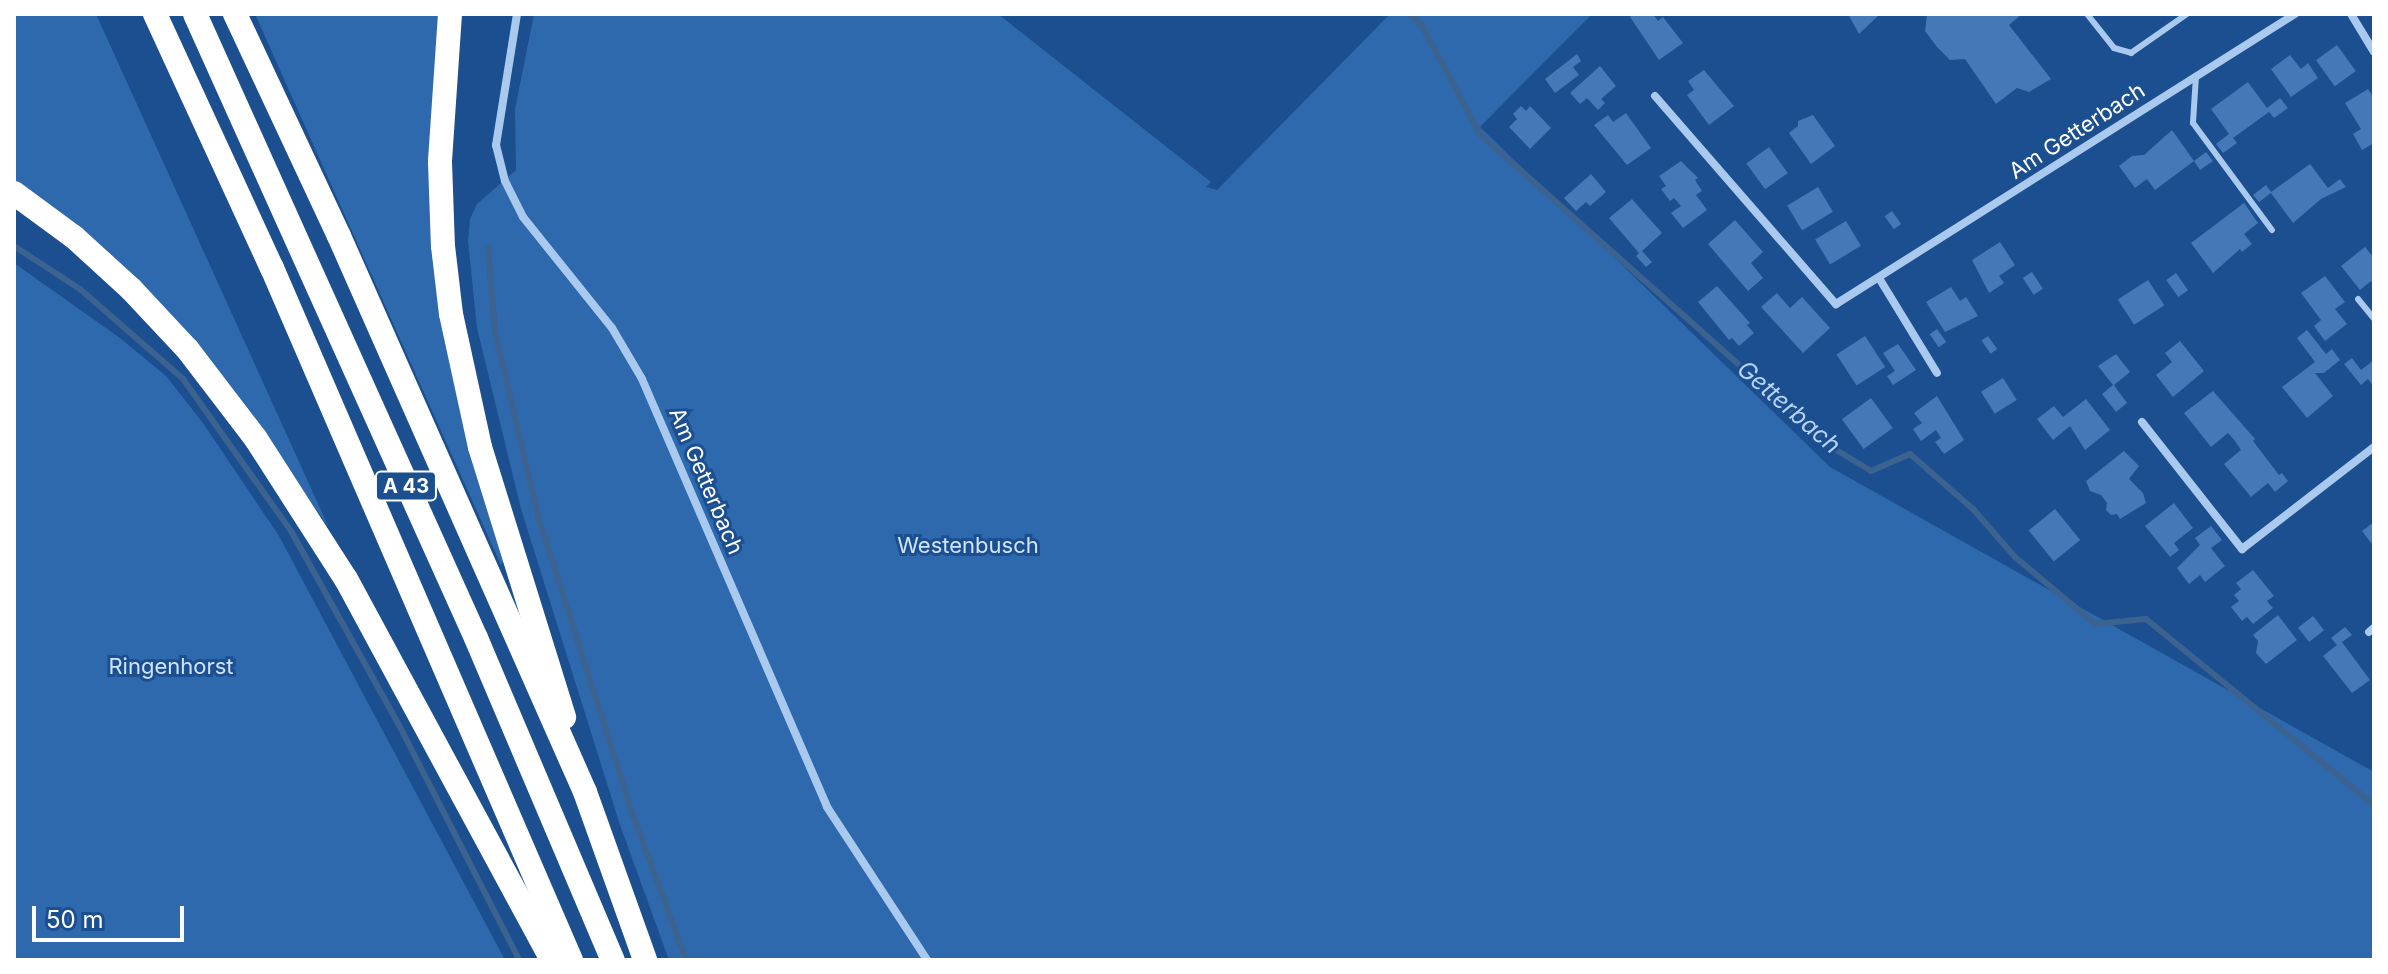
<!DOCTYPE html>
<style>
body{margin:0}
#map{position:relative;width:2388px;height:974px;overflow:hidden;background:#1b4f8f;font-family:Inter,sans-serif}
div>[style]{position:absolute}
.green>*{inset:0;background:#2e69ad}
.stream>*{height:6px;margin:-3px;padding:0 3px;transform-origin:3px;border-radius:3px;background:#3c6290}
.building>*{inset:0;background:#4478b7;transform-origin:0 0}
.service>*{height:6px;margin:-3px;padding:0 3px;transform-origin:3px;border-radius:3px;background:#a9c9ee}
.minor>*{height:8px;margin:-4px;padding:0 4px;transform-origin:4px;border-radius:4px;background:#a9c9ee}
.motorway>*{height:24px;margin:-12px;padding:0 12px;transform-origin:12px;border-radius:12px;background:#fff}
span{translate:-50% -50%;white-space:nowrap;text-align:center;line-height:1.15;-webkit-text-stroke:6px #1b4f8f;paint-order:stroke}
.shield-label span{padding:2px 6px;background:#1b4f8f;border:2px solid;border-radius:6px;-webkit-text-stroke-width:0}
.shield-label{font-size:20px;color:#fff;font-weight:700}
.street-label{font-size:22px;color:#fff}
.park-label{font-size:22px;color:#cfe3fa}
.water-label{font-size:24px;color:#b5d3f5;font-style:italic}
.frame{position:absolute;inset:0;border:16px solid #fff;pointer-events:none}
.scale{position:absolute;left:32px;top:906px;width:152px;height:36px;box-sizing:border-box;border:4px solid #fff;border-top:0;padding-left:10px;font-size:24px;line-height:28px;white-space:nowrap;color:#fff;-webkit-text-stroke:6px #1b4f8f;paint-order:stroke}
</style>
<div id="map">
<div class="green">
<i style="clip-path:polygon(14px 14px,96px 14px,329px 528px,236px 393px,174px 318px,14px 183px)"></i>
<i style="clip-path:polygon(255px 14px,441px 14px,430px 130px,477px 476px,503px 562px,501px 565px)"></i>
<i style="clip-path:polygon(534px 14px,998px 14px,1211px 182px,1206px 187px,1217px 190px,1390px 14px,1592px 14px,1480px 127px,1830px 467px,2374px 772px,2374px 960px,669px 960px,620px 825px,521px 509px,477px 328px,468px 241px,470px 219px,477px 204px,516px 170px,515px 109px)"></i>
<i style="clip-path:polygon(14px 263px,120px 338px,166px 376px,203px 423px,279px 536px,505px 960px,14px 960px)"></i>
</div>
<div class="stream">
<i style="left:1410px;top:14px;width:17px;rotate:45deg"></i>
<i style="left:1422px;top:26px;width:123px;rotate:61.8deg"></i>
<i style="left:1480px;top:134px;width:472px;rotate:41.7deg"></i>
<i style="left:1833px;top:448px;width:44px;rotate:31.2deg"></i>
<i style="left:1871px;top:471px;width:43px;rotate:-23.6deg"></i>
<i style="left:1910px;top:454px;width:84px;rotate:41.1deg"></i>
<i style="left:1973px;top:509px;width:64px;rotate:48.8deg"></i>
<i style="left:2015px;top:557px;width:104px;rotate:39.9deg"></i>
<i style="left:2095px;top:624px;width:51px;rotate:-5.6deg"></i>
<i style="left:2146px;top:619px;width:294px;rotate:39.2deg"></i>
<i style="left:14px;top:246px;width:79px;rotate:33.1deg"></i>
<i style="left:80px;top:289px;width:137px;rotate:41.1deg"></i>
<i style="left:183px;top:379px;width:186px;rotate:54.6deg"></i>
<i style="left:291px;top:531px;width:222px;rotate:60.9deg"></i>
<i style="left:399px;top:725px;width:264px;rotate:62.9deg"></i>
<i style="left:488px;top:248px;width:83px;rotate:85.2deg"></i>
<i style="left:495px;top:331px;width:190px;rotate:76.9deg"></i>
<i style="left:538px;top:516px;width:314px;rotate:72.4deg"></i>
<i style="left:633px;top:815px;width:154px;rotate:69.9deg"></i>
</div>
<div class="building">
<i style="clip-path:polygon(1633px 14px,1653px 14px,1658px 21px,1663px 17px,1683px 43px,1659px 60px,1630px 17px)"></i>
<i style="clip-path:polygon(1848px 14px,1880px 14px,1859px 34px)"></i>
<i style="clip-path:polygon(1927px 14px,2022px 14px,2009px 25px,2051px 79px,2029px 92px,2017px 88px,1996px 104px,1965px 59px,1950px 60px,1937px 47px,1925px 31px)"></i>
<i style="left:2337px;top:45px;width:32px;height:26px;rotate:54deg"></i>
<i style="clip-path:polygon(1577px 54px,1581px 61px,1573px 67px,1579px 75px,1555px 93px,1545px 79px)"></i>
<i style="clip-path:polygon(2290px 55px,2301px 69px,2308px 63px,2318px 78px,2291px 97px,2271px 69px)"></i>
<i style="clip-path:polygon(1600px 66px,1616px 86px,1601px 99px,1605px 103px,1598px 110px,1587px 98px,1580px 104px,1570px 93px)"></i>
<i style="clip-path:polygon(1704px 70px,1734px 106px,1709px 125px,1687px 95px,1694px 90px,1688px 81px)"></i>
<i style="clip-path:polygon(2248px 82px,2267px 108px,2280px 98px,2288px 108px,2274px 118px,2269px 112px,2233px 138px,2237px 143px,2223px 153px,2216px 144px,2229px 134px,2211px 109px)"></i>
<i style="clip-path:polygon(2368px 89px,2374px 98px,2374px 143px,2362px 150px,2353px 134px,2361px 129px,2345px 103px)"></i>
<i style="clip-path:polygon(1521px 106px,1526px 111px,1530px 106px,1551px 128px,1530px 149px,1509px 127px,1517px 119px,1513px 114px)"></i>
<i style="clip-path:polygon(1626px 113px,1651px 148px,1627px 165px,1594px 125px,1608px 115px,1613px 122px)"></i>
<i style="clip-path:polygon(1813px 115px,1835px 146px,1811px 164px,1789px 133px,1798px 126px,1798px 121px)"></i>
<i style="clip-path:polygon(2172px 130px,2194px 161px,2206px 152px,2213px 161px,2200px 170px,2194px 161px,2155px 190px,2147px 179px,2135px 188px,2119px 166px,2132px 156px,2144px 155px)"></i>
<i style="left:1769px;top:147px;width:32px;height:28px;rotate:54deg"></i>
<i style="clip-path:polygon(1681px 161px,1698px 178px,1695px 180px,1702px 191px,1696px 195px,1707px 210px,1683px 228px,1671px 213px,1681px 206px,1674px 198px,1670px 201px,1661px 189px,1666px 186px,1659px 176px)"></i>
<i style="clip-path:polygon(2310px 164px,2328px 188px,2340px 179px,2346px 187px,2321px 199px,2293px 223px,2271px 193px,2259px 202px,2253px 195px,2266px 185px,2271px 192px)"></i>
<i style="clip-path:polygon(1591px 174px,1606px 192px,1590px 206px,1586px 202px,1576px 211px,1564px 198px)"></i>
<i style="left:1818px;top:187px;width:29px;height:36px;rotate:59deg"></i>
<i style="clip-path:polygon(1632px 199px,1662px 233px,1642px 251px,1652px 262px,1646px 267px,1636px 256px,1639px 253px,1609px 218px)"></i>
<i style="clip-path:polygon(2244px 203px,2258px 223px,2244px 234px,2252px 244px,2242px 252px,2240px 249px,2213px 273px,2191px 243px)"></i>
<i style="left:1892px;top:211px;width:16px;height:9px;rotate:55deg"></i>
<i style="clip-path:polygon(1735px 220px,1763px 252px,1751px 263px,1763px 278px,1748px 291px,1708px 244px)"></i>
<i style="left:1846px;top:221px;width:29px;height:36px;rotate:59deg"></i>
<i style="clip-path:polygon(2000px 242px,2015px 265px,1999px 276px,2004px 283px,1989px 293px,1972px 260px)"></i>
<i style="clip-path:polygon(2365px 247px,2374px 258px,2374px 285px,2371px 281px,2360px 290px,2341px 266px)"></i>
<i style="left:2032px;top:272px;width:20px;height:11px;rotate:57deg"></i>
<i style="left:2176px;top:273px;width:21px;height:12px;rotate:55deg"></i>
<i style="clip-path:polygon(2325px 276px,2345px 302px,2335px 309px,2347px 324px,2325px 341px,2314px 326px,2321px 320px,2301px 293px)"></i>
<i style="left:2148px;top:280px;width:30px;height:36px;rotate:57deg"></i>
<i style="clip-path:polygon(1717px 286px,1750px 323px,1747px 325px,1754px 333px,1739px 346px,1732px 338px,1729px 340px,1698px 302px)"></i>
<i style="clip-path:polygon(1951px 287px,1960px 301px,1966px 297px,1978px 316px,1945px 332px,1926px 302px)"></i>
<i style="clip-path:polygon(1777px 293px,1790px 308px,1802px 297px,1830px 328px,1803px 353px,1761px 307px)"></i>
<i style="left:1937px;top:329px;width:16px;height:9px;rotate:55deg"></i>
<i style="clip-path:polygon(2307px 330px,2326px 354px,2332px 349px,2340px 360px,2324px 373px,2315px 373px,2333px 396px,2307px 418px,2282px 387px,2315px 362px,2297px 338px)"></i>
<i style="left:1865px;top:336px;width:37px;height:34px;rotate:57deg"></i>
<i style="left:1988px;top:336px;width:16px;height:8px;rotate:55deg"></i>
<i style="clip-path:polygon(2180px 341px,2204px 371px,2173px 397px,2156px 375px,2172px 362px,2165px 353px)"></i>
<i style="clip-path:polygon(1898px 344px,1916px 370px,1893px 385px,1887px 376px,1895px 371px,1883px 353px)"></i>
<i style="clip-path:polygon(2116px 354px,2130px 372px,2114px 385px,2127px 403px,2116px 412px,2102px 394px,2113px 385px,2098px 366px)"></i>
<i style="clip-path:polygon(2352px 358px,2361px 370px,2374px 360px,2374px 387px,2368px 379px,2361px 385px,2344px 364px)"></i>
<i style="left:2003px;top:378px;width:26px;height:26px;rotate:58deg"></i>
<i style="clip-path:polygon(2213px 391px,2255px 439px,2253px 441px,2279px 475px,2282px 473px,2288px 481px,2275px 492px,2268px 483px,2251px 497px,2224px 464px,2241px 450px,2235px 441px,2228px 433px,2211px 447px,2184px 413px)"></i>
<i style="clip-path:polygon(1937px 396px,1964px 440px,1944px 454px,1935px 442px,1941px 438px,1936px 430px,1921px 441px,1913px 429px,1922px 423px,1914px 413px)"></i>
<i style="left:1871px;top:398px;width:37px;height:36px;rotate:54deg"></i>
<i style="clip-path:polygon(2086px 399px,2110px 430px,2085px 450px,2070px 426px,2053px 440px,2037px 419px,2054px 406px,2063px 417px)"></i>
<i style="clip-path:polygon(2124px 451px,2139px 466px,2129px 479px,2143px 493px,2146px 503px,2120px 519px,2117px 514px,2111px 515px,2106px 510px,2107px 503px,2101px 495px,2090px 491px,2086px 481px)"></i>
<i style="clip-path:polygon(2174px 503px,2193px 528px,2174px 543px,2179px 550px,2170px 557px,2145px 526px)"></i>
<i style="left:2055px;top:509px;width:40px;height:34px;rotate:51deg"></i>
<i style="clip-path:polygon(2374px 522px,2374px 541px,2371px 543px,2362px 531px)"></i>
<i style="clip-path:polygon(2211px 526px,2222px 540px,2211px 548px,2225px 566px,2205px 582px,2200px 575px,2189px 584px,2177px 568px,2200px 545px,2195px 538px)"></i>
<i style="clip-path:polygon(2253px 570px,2274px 596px,2267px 601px,2273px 608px,2253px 624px,2247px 617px,2242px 621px,2231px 607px,2239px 601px,2234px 595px,2241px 589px,2236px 583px)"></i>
<i style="clip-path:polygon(2278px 615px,2297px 640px,2266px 664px,2256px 653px,2258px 641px,2253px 635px)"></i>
<i style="left:2313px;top:616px;width:18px;height:19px;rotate:52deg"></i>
<i style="clip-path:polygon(2345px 627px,2352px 635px,2342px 642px,2370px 680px,2352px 693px,2323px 656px,2337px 645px,2331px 638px)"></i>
</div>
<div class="service">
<i style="left:2087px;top:14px;width:43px;rotate:51.5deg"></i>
<i style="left:2114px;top:48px;width:18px;rotate:16deg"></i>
<i style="left:2131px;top:53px;width:68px;rotate:-34.9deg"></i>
<i style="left:2196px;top:76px;width:47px;rotate:93.7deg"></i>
<i style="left:2193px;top:123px;width:133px;rotate:53.6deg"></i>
<i style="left:2358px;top:299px;width:26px;rotate:51deg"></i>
</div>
<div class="minor">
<i style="left:517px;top:14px;width:133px;rotate:99.1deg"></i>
<i style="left:496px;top:145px;width:37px;rotate:76deg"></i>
<i style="left:505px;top:181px;width:40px;rotate:63.4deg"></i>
<i style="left:523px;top:217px;width:142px;rotate:51.3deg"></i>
<i style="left:612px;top:328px;width:59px;rotate:59.5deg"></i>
<i style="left:642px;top:379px;width:466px;rotate:66.6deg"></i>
<i style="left:827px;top:807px;width:183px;rotate:56.8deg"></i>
<i style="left:2351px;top:14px;width:44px;rotate:58.8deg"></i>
<i style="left:1655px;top:96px;width:276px;rotate:49deg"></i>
<i style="left:1836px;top:304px;width:543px;rotate:-32.29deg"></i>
<i style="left:1879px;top:278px;width:111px;rotate:58.6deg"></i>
<i style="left:2142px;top:422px;width:162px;rotate:51.8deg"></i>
<i style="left:2242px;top:549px;width:167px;rotate:-37.7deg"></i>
<i style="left:2369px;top:632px;width:6px;rotate:-39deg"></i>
</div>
<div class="motorway">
<i style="left:155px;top:14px;width:280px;rotate:65.3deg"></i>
<i style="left:272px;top:268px;width:754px;rotate:66.63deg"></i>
<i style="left:195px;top:14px;width:684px;rotate:65.76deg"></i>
<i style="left:476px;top:638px;width:350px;rotate:67deg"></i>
<i style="left:235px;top:14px;width:245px;rotate:64.9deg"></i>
<i style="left:339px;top:236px;width:608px;rotate:66.13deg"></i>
<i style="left:585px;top:792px;width:178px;rotate:70.3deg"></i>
<i style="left:450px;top:14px;width:148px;rotate:93.9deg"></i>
<i style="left:440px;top:162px;width:84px;rotate:88deg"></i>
<i style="left:443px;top:246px;width:68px;rotate:83.3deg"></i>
<i style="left:451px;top:314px;width:136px;rotate:77.7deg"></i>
<i style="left:480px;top:447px;width:283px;rotate:72.7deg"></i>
<i style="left:14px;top:193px;width:74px;rotate:36.3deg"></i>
<i style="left:74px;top:237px;width:77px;rotate:42.4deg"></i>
<i style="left:131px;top:289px;width:83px;rotate:46.9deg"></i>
<i style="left:188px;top:350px;width:112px;rotate:52.6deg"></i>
<i style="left:256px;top:439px;width:166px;rotate:57.3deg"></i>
<i style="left:346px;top:579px;width:433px;rotate:61.6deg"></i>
</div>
<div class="shield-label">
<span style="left:406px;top:486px">A 43</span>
</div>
<div class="street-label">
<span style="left:2077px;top:131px;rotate:-33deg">Am Getterbach</span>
<span style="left:706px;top:481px;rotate:67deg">Am Getterbach</span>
</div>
<div class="park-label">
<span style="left:968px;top:546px">Westenbusch</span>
<span style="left:171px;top:667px">Ringenhorst</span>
</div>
<div class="water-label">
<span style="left:1789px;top:407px;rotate:41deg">Getterbach</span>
</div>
<div class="frame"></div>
<div class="scale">50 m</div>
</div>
